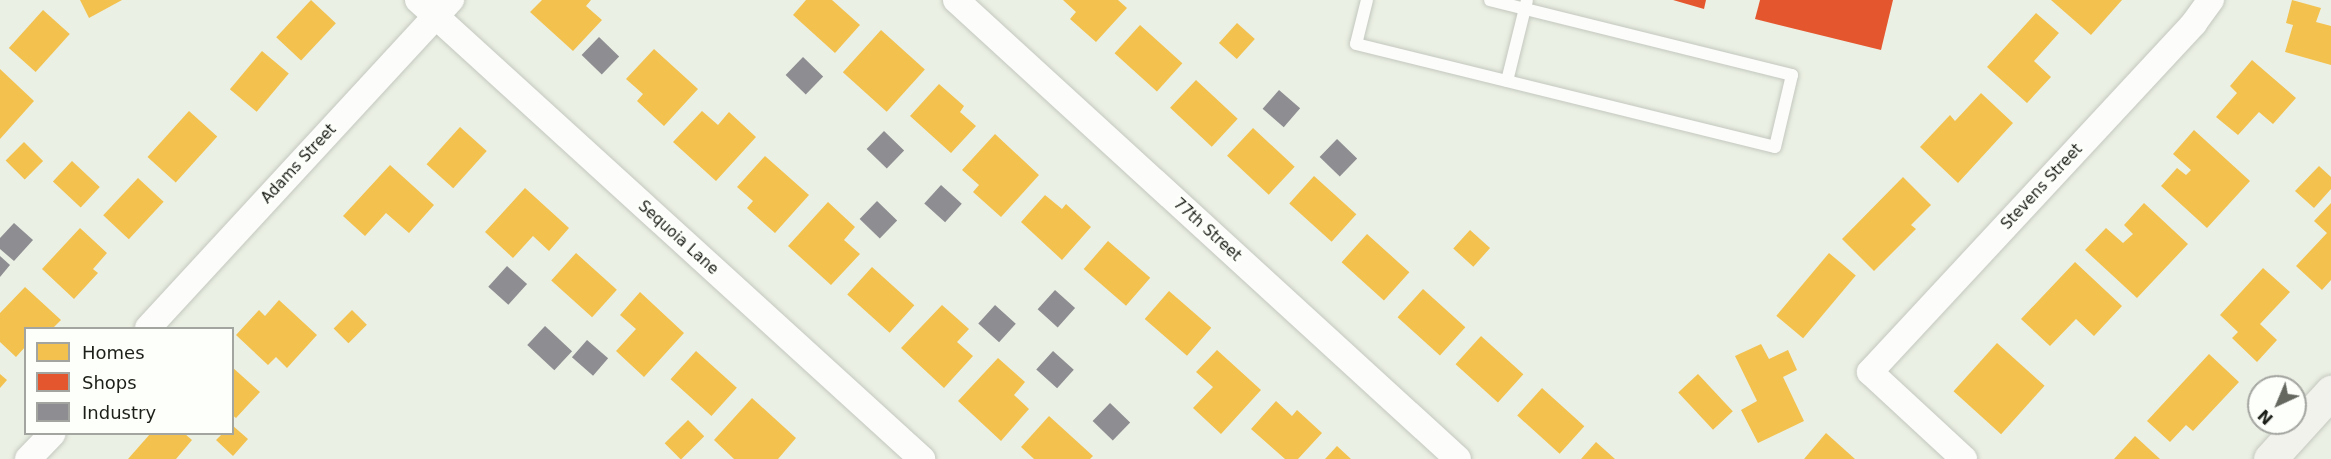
<!DOCTYPE html>
<style>
body{margin:0}
#map{position:relative;width:2331px;height:459px;overflow:hidden;background:#ebf0e4;font-family:"DejaVu Sans",sans-serif}
div>[style]{position:absolute}
.homes>*{inset:0;background:#f2c14e;transform-origin:0 0}
.shops>*{inset:0;background:#e4572e}
.industry>*{inset:0;background:#8d8d92;transform-origin:0 0}
.roads{filter:drop-shadow(0 0 2px #c3c7be) drop-shadow(0 0 2px #c3c7be)}
.lane>*{height:12px;margin:-6px;padding:0 6px;transform-origin:6px;border-radius:6px;background:#fcfdfb}
.street>*{height:26px;margin:-13px;padding:0 13px;transform-origin:13px;border-radius:13px;background:#fcfdfb}
.secondary>*{height:33px;margin:-16.5px;padding:0 16.5px;transform-origin:16.5px;border-radius:16.5px;background:#f2f2ec}
span{translate:-50% -50%;white-space:nowrap;text-align:center;line-height:1.15;-webkit-text-stroke:6px #fdfffb;paint-order:stroke}
.street-label{font-size:15px;color:#1c1f17}
.legend{position:absolute;left:24px;top:327px;width:210px;height:108px;box-sizing:border-box;background:#fdfffb;border:2px solid #a3a5a0;margin:0;padding:8px 10px;list-style:none;font-size:18px;color:#1c1f17}
.legend li{display:flex;align-items:center;gap:12px;height:30px}
.legend b{width:30px;border:2px solid #a3a5a0}
.north{position:absolute;left:2247px;top:375px;width:60px;height:60px;box-sizing:border-box;background:#fdfffb;border:2px solid #a3a5a0;border-radius:50%;rotate:224deg;font-size:16px;font-weight:700;line-height:24px;text-align:center;color:#1c1f17}
.north::after{content:'';display:block;margin:auto;width:21px;height:27px;background:#64685f;clip-path:polygon(50% 0,100% 100%,50% 72%,0 100%)}
</style>
<div id="map">
<div class="homes">
<i style="clip-path:polygon(80px 0,122px 0,89px 18px)"></i>
<i style="left:311px;top:0;width:34px;height:51px;rotate:43deg"></i>
<i style="clip-path:polygon(542px 0,591px 0,586px 6px,602px 20px,573px 51px,530px 12px)"></i>
<i style="clip-path:polygon(806px 0,832px 0,860px 25px,835px 53px,793px 15px)"></i>
<i style="clip-path:polygon(1063px 0,1118px 0,1127px 8px,1096px 42px,1070px 19px,1076px 12px)"></i>
<i style="clip-path:polygon(2051px 0,2122px 0,2091px 35px)"></i>
<i style="clip-path:polygon(2292px 0,2321px 8px,2316px 22px,2331px 26px,2331px 65px,2285px 52px,2293px 25px,2286px 23px)"></i>
<i style="left:43px;top:10px;width:36px;height:51px;rotate:42deg"></i>
<i style="clip-path:polygon(2036px 13px,2059px 33px,2034px 61px,2051px 77px,2027px 103px,1987px 67px)"></i>
<i style="left:1237px;top:23px;width:24px;height:27px;rotate:42deg"></i>
<i style="left:1140px;top:25px;width:57px;height:38px;rotate:42deg"></i>
<i style="left:881px;top:30px;width:59px;height:57px;rotate:42deg"></i>
<i style="clip-path:polygon(654px 49px,698px 89px,664px 126px,637px 101px,643px 94px,626px 79px)"></i>
<i style="left:262px;top:51px;width:35px;height:50px;rotate:40deg"></i>
<i style="clip-path:polygon(2252px 60px,2296px 98px,2273px 124px,2259px 112px,2238px 135px,2216px 117px,2237px 93px,2230px 86px)"></i>
<i style="clip-path:polygon(0 69px,34px 101px,0 139px)"></i>
<i style="left:1196px;top:80px;width:57px;height:38px;rotate:43deg"></i>
<i style="clip-path:polygon(939px 84px,964px 106px,960px 112px,976px 126px,951px 153px,910px 116px)"></i>
<i style="clip-path:polygon(1981px 93px,2013px 123px,1958px 183px,1920px 147px,1950px 115px,1955px 121px)"></i>
<i style="left:189px;top:111px;width:38px;height:62px;rotate:42deg"></i>
<i style="clip-path:polygon(702px 111px,718px 125px,729px 112px,756px 137px,716px 181px,673px 142px)"></i>
<i style="left:460px;top:127px;width:36px;height:50px;rotate:42deg"></i>
<i style="left:1253px;top:128px;width:57px;height:38px;rotate:43deg"></i>
<i style="clip-path:polygon(2194px 130px,2250px 181px,2207px 228px,2161px 186px,2177px 168px,2186px 175px,2191px 170px,2173px 154px)"></i>
<i style="clip-path:polygon(995px 134px,1039px 175px,1001px 217px,973px 192px,979px 185px,962px 170px)"></i>
<i style="left:24px;top:142px;width:27px;height:26px;rotate:45deg"></i>
<i style="clip-path:polygon(765px 156px,809px 195px,775px 233px,747px 208px,753px 201px,737px 187px)"></i>
<i style="left:72px;top:161px;width:38px;height:28px;rotate:43deg"></i>
<i style="clip-path:polygon(390px 165px,434px 205px,409px 233px,386px 213px,365px 236px,343px 216px)"></i>
<i style="clip-path:polygon(2319px 166px,2331px 177px,2331px 189px,2314px 208px,2295px 191px)"></i>
<i style="left:1314px;top:176px;width:57px;height:37px;rotate:42deg"></i>
<i style="clip-path:polygon(1903px 177px,1931px 205px,1911px 225px,1916px 229px,1874px 271px,1842px 239px)"></i>
<i style="left:138px;top:178px;width:35px;height:51px;rotate:43deg"></i>
<i style="clip-path:polygon(525px 188px,569px 228px,549px 251px,533px 236px,513px 258px,485px 232px)"></i>
<i style="clip-path:polygon(1045px 195px,1062px 209px,1066px 204px,1091px 227px,1062px 260px,1021px 222px)"></i>
<i style="clip-path:polygon(828px 202px,855px 227px,844px 240px,860px 254px,831px 285px,788px 246px)"></i>
<i style="clip-path:polygon(2144px 203px,2188px 244px,2137px 298px,2085px 250px,2106px 228px,2123px 243px,2133px 234px,2124px 225px)"></i>
<i style="clip-path:polygon(2331px 203px,2331px 280px,2322px 290px,2296px 266px,2327px 233px,2314px 221px)"></i>
<i style="clip-path:polygon(80px 228px,107px 253px,93px 269px,98px 273px,74px 299px,42px 269px)"></i>
<i style="left:1470px;top:230px;width:27px;height:25px;rotate:42deg"></i>
<i style="left:1367px;top:234px;width:57px;height:38px;rotate:42deg"></i>
<i style="left:1108px;top:241px;width:56px;height:37px;rotate:41deg"></i>
<i style="left:576px;top:253px;width:55px;height:37px;rotate:42deg"></i>
<i style="left:1829px;top:253px;width:35px;height:82px;rotate:40deg"></i>
<i style="clip-path:polygon(2075px 262px,2122px 306px,2094px 336px,2076px 319px,2050px 346px,2021px 319px)"></i>
<i style="left:872px;top:267px;width:57px;height:37px;rotate:42deg"></i>
<i style="clip-path:polygon(2263px 268px,2290px 292px,2260px 324px,2277px 340px,2257px 362px,2232px 338px,2238px 332px,2220px 315px)"></i>
<i style="clip-path:polygon(25px 287px,61px 320px,53px 328px,26px 328px,26px 346px,16px 357px,0 342px,0 313px)"></i>
<i style="left:1423px;top:289px;width:57px;height:38px;rotate:42deg"></i>
<i style="left:1169px;top:291px;width:56px;height:37px;rotate:41deg"></i>
<i style="clip-path:polygon(640px 292px,684px 333px,644px 377px,616px 351px,636px 329px,620px 315px)"></i>
<i style="clip-path:polygon(279px 300px,317px 335px,287px 368px,276px 357px,268px 365px,236px 335px,259px 310px,265px 316px)"></i>
<i style="clip-path:polygon(942px 305px,969px 329px,957px 342px,973px 356px,944px 388px,901px 348px)"></i>
<i style="left:352px;top:310px;width:21px;height:26px;rotate:45deg"></i>
<i style="left:1481px;top:336px;width:57px;height:38px;rotate:42deg"></i>
<i style="left:1997px;top:343px;width:64px;height:65px;rotate:42deg"></i>
<i style="clip-path:polygon(1761px 344px,1769px 359px,1788px 350px,1797px 370px,1783px 377px,1804px 421px,1758px 443px,1741px 410px,1757px 401px,1735px 356px)"></i>
<i style="clip-path:polygon(1217px 350px,1261px 390px,1221px 434px,1193px 408px,1213px 387px,1196px 372px)"></i>
<i style="left:696px;top:351px;width:55px;height:38px;rotate:42deg"></i>
<i style="clip-path:polygon(2209px 354px,2239px 382px,2193px 431px,2186px 425px,2170px 442px,2147px 421px)"></i>
<i style="clip-path:polygon(998px 358px,1025px 382px,1014px 395px,1029px 409px,1001px 441px,958px 401px)"></i>
<i style="clip-path:polygon(232px 367px,260px 392px,236px 418px,232px 415px)"></i>
<i style="clip-path:polygon(0 374px,7px 380px,0 388px)"></i>
<i style="left:1698px;top:374px;width:51px;height:27px;rotate:47deg"></i>
<i style="left:1542px;top:388px;width:57px;height:37px;rotate:42deg"></i>
<i style="clip-path:polygon(752px 398px,796px 438px,778px 459px,734px 459px,714px 440px)"></i>
<i style="clip-path:polygon(1276px 401px,1292px 416px,1297px 410px,1322px 433px,1298px 459px,1285px 459px,1251px 429px)"></i>
<i style="clip-path:polygon(1049px 416px,1093px 456px,1090px 459px,1034px 459px,1021px 447px)"></i>
<i style="left:688px;top:420px;width:23px;height:33px;rotate:45deg"></i>
<i style="clip-path:polygon(232px 425px,248px 439px,233px 456px,216px 440px,222px 434px,232px 434px)"></i>
<i style="clip-path:polygon(1826px 433px,1855px 459px,1804px 459px)"></i>
<i style="clip-path:polygon(150px 434px,185px 434px,192px 440px,176px 459px,128px 459px)"></i>
<i style="clip-path:polygon(2135px 436px,2160px 459px,2114px 459px)"></i>
<i style="clip-path:polygon(1596px 442px,1615px 459px,1581px 459px)"></i>
<i style="clip-path:polygon(1337px 446px,1351px 459px,1325px 459px)"></i>
</div>
<div class="shops">
<i style="clip-path:polygon(1673px 0,1706px 0,1704px 9px)"></i>
<i style="clip-path:polygon(1760px 0,1893px 0,1881px 50px,1755px 19px)"></i>
</div>
<div class="industry">
<i style="left:599px;top:37px;width:28px;height:25px;rotate:44deg"></i>
<i style="left:803px;top:57px;width:28px;height:25px;rotate:44deg"></i>
<i style="left:1279px;top:90px;width:28px;height:25px;rotate:41deg"></i>
<i style="left:884px;top:131px;width:28px;height:25px;rotate:44deg"></i>
<i style="left:1337px;top:139px;width:28px;height:25px;rotate:44deg"></i>
<i style="left:941px;top:185px;width:28px;height:25px;rotate:42deg"></i>
<i style="left:877px;top:201px;width:28px;height:25px;rotate:44deg"></i>
<i style="clip-path:polygon(14px 223px,33px 240px,14px 261px,0 249px,0 238px)"></i>
<i style="clip-path:polygon(0 256px,10px 265px,0 277px)"></i>
<i style="left:507px;top:266px;width:27px;height:28px;rotate:42deg"></i>
<i style="left:1055px;top:290px;width:27px;height:26px;rotate:42deg"></i>
<i style="left:995px;top:305px;width:28px;height:25px;rotate:42deg"></i>
<i style="left:545px;top:326px;width:37px;height:26px;rotate:43deg"></i>
<i style="left:587px;top:340px;width:28px;height:23px;rotate:41deg"></i>
<i style="left:1053px;top:351px;width:28px;height:25px;rotate:42deg"></i>
<i style="left:1110px;top:403px;width:28px;height:25px;rotate:44deg"></i>
</div>
<div class="roads">
<div class="lane">
<i style="left:1367px;top:0;width:45px;rotate:104deg"></i>
<i style="left:1356px;top:44px;width:431px;rotate:13.8deg"></i>
<i style="left:1775px;top:147px;width:74px;rotate:-76.7deg"></i>
<i style="left:1792px;top:75px;width:311px;rotate:-166.1deg"></i>
<i style="left:1507px;top:81px;width:83px;rotate:-76.1deg"></i>
</div>
<div class="street">
<i style="left:418px;top:0;width:682px;rotate:42.32deg"></i>
<i style="left:956px;top:0;width:680px;rotate:42.44deg"></i>
<i style="left:148px;top:328px;width:447px;rotate:-47.3deg"></i>
<i style="left:28px;top:459px;width:35px;rotate:-46deg"></i>
<i style="left:1964px;top:459px;width:128px;rotate:-137.2deg"></i>
<i style="left:1870px;top:372px;width:476px;rotate:-47.1deg"></i>
<i style="left:2194px;top:23px;width:29px;rotate:-54deg"></i>
</div>
<div class="secondary">
<i style="left:2270px;top:459px;width:91px;rotate:-47.7deg"></i>
</div>
</div>
<div class="street-label">
<span style="left:299px;top:164px;rotate:-47deg">Adams Street</span>
<span style="left:2042px;top:187px;rotate:-47deg">Stevens Street</span>
<span style="left:1207px;top:230px;rotate:42deg">77th Street</span>
<span style="left:678px;top:238px;rotate:42deg">Sequoia Lane</span>
</div>
<ul class="legend">
<li><b style="height:16px;background:#f2c14e"></b>Homes</li>
<li><b style="height:16px;background:#e4572e"></b>Shops</li>
<li><b style="height:16px;background:#8d8d92"></b>Industry</li>
</ul>
<div class="north">N</div>
</div>
